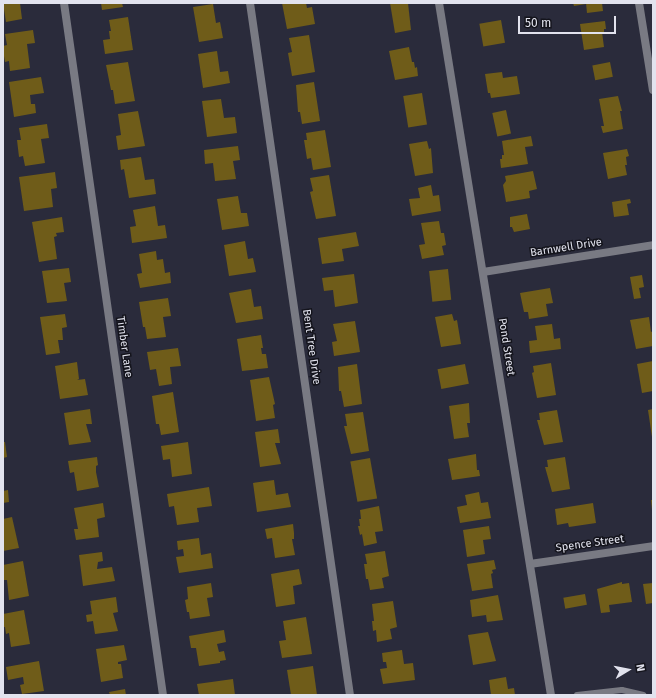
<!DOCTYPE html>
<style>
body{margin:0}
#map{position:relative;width:656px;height:698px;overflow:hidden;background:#2a2b3b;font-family:"Fira Sans",sans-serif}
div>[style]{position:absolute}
.building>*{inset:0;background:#6f5c19;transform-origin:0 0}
.lane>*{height:6px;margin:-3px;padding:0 3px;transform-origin:3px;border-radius:3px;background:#797a83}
.street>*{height:8px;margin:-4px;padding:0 4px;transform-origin:4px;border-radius:4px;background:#797a83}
span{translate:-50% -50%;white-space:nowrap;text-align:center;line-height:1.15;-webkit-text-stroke:3px #14141c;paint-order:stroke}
.street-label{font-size:11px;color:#e2e3ee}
.frame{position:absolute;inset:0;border:4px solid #e2e3ee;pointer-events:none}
.north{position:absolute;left:608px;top:650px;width:40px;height:40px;-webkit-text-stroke:3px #14141c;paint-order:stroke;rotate:80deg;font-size:11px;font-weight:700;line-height:16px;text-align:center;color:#e2e3ee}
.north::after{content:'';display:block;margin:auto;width:14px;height:18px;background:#e2e3ee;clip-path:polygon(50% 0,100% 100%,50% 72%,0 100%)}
.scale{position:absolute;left:518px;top:16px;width:98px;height:18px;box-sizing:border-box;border:2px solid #e2e3ee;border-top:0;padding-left:5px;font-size:12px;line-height:14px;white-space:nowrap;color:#e2e3ee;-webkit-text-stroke:3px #14141c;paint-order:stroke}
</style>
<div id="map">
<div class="building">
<i style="clip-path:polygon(3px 3px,20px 3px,22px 19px,6px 22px)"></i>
<i style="clip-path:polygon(101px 3px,122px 3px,123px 7px,102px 10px)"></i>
<i style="clip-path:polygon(282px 3px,306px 3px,307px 8px,312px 7px,315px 24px,287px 29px)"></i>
<i style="clip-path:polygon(390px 3px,408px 3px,411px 30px,395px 33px)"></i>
<i style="clip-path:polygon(573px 3px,586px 3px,586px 4px,574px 6px)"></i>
<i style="clip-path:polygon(586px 3px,602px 3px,603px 11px,587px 13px)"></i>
<i style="clip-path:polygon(213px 4px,216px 23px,220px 22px,223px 38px,199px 42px,193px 7px)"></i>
<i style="clip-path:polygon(128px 17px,133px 50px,105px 54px,103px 40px,110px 39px,109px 31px,111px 31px,109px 20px)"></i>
<i style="left:501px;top:20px;width:23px;height:22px;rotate:80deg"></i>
<i style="clip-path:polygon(605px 21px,606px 29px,604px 29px,604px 32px,602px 32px,604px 47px,584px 50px,580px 24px)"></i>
<i style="clip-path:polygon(33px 30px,35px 43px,27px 44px,30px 68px,10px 71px,9px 61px,5px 62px,3px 50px,3px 46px,7px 45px,5px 34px)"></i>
<i style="clip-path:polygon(309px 35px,315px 72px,292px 76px,288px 53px,292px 52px,289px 38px)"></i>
<i style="clip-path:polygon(409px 47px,412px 62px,414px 62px,415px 68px,417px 67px,418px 76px,395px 80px,389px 51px)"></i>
<i style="clip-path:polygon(217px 51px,220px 72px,228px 71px,230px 83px,203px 88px,198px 54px)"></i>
<i style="clip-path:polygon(128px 62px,135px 101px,115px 104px,113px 90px,111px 90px,106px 65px)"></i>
<i style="left:610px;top:62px;width:15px;height:18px;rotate:79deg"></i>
<i style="clip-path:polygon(502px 72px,503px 78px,517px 76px,520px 94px,491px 98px,490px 93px,488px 93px,485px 74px)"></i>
<i style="clip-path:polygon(41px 77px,44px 93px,30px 95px,31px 104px,35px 104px,36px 113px,14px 117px,9px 82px)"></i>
<i style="clip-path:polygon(314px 82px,320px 121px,302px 124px,300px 112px,298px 112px,296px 85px)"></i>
<i style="left:422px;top:93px;width:32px;height:19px;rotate:81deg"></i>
<i style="clip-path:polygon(618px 96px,622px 111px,620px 111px,623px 129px,603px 133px,601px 126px,604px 126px,599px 99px)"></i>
<i style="clip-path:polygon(221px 99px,224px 118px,235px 117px,237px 133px,207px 137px,202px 101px)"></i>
<i style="left:506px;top:110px;width:24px;height:14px;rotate:78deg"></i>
<i style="clip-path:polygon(138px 111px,145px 146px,118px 150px,116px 136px,121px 135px,118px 114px)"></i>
<i style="clip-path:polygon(47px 124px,49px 138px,41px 139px,45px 163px,25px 166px,23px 156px,19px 157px,17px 140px,21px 140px,19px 128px)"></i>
<i style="clip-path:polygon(325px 130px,331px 167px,313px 170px,311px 158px,307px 159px,304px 140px,307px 140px,306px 133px)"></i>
<i style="clip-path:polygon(531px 136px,533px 146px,525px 147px,528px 164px,501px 168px,500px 159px,502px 159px,502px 155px,504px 155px,502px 141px)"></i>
<i style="clip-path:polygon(427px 141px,429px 149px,431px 148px,433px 173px,415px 176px,409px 144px)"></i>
<i style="clip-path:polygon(238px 146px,240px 160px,233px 161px,236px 179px,215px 181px,213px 163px,205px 164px,204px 150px)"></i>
<i style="clip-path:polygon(627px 149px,629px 156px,626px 157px,627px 165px,625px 165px,627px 175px,608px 179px,603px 153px)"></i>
<i style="clip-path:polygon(141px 157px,145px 180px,154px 179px,156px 194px,129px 198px,124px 169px,121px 170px,120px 160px)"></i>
<i style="clip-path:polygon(533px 171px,537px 189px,529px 191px,530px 198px,506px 202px,503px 185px,506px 181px,505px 176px)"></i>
<i style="clip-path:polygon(55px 172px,57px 188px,51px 189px,53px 207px,24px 211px,19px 177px)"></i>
<i style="clip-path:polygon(329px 175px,336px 216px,316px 219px,310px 192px,313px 191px,310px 178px)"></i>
<i style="clip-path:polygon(431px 185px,433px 196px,439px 195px,441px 211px,412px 216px,409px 199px,420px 198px,418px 188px)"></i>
<i style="clip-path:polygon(238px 196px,241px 213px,247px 213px,249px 226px,222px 230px,217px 199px)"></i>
<i style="clip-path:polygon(630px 199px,631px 203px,627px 204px,629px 215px,614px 217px,612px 202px)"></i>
<i style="clip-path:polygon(155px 206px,158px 226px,165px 225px,167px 238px,132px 243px,130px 227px,136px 226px,133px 210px)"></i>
<i style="clip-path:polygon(527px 214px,530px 229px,514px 232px,512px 227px,510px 227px,510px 217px)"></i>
<i style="clip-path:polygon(62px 217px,64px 232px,56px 233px,57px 236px,54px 237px,57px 259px,39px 262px,32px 222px)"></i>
<i style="clip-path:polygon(439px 221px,441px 233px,444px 233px,446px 245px,442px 246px,444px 255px,422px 259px,419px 245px,425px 244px,421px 223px)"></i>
<i style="clip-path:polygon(356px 232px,359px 246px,342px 249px,344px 261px,322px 264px,318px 238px)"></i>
<i style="clip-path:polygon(245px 241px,248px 259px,253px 258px,256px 272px,229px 276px,224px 245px)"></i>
<i style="clip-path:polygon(156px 251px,157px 260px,163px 259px,165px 273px,170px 272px,171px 283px,140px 288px,137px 274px,142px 273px,139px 254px)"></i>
<i style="clip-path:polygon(69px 268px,71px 282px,64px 283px,67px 301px,47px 303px,42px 271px)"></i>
<i style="left:448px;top:269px;width:31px;height:19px;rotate:84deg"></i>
<i style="clip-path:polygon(354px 274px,358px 303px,335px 307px,333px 290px,324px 291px,322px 278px)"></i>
<i style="clip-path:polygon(642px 275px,644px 287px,639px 288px,641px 298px,634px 299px,630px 277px)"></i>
<i style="clip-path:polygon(550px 288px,553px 303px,546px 304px,548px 316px,529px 319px,528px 312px,524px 312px,520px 293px)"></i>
<i style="clip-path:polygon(251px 289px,254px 307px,261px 306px,263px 319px,236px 323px,229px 293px)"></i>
<i style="clip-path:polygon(168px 298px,171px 316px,163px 317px,166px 337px,147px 339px,145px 327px,143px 327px,139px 302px)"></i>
<i style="clip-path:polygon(65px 314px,67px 327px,62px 328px,63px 340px,58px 340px,60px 353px,46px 355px,40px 317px)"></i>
<i style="clip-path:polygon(452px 314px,454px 321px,457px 320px,461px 344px,441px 347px,435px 317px)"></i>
<i style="clip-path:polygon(649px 317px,651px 332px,653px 331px,653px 346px,636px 349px,630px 320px)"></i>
<i style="clip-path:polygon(355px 321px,360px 352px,334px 356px,332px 342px,337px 341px,333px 324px)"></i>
<i style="clip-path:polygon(552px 324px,554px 339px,560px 338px,561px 349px,530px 353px,529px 341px,537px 340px,535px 326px)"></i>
<i style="clip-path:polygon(261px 335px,263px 348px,261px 348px,262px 354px,266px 354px,268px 368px,242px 371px,237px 339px)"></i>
<i style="clip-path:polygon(178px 348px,181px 366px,170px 367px,172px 384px,159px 386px,156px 369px,150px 370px,147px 352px)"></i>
<i style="clip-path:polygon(653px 361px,653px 391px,642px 393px,637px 364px)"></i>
<i style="clip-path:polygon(77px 362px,79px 379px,77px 380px,85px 379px,88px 395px,60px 399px,55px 366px)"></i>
<i style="clip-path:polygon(551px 363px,556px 395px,537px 398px,532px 373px,534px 372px,533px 366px)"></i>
<i style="clip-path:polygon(357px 364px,362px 404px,344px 407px,341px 391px,339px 391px,338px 367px)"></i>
<i style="left:465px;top:364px;width:20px;height:28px;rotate:79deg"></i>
<i style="clip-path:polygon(269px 377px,275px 404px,273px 405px,275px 418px,256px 421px,250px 380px)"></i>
<i style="clip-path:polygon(173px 392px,179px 432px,161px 435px,159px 424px,156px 424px,152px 396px)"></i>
<i style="clip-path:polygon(469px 403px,470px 423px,467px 423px,469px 437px,454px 439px,449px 406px)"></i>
<i style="clip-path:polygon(90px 409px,92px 424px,86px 424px,91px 442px,69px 445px,64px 413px)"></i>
<i style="clip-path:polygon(653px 409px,653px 437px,652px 437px,648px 410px)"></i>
<i style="clip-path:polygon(557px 410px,563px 442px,544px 445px,537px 420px,540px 420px,539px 413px)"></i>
<i style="clip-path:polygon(363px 412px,369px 451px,351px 454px,344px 426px,347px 426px,345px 414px)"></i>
<i style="clip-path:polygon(278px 429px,280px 443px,275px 443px,281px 464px,260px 467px,255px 432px)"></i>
<i style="clip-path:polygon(3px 442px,5px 442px,7px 457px,3px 458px)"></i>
<i style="clip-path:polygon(188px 442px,192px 474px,172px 477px,170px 459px,163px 460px,161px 446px)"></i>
<i style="clip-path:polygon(476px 454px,477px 470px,479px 470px,480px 476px,452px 480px,448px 459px)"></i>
<i style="clip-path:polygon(97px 457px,98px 465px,96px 466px,96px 472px,99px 487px,77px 491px,74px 472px,70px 473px,68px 461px)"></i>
<i style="clip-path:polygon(565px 457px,570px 489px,552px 492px,545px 467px,548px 467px,547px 460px)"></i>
<i style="left:370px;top:458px;width:41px;height:20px;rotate:80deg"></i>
<i style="clip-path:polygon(274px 480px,276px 495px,288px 493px,291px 507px,257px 512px,253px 483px)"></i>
<i style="clip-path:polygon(209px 487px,212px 506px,197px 508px,199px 522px,177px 525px,174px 506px,169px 507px,167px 494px)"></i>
<i style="clip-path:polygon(8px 490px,9px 502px,3px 503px,3px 491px)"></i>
<i style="clip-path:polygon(479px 492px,481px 503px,488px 502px,491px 518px,460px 523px,457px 507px,467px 505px,465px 495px)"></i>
<i style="clip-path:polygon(651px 500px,653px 500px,653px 510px,652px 510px)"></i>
<i style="clip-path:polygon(103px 503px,105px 517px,97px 519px,99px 537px,76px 540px,74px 529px,78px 529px,74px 508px)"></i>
<i style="clip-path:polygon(593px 503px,596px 523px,569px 527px,568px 523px,557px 525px,555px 509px)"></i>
<i style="clip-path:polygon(379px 506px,383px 531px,375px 532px,377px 543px,364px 546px,362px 534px,360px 535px,358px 526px,360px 526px,359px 519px,361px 519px,360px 510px)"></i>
<i style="clip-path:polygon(12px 517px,19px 548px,3px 551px,3px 519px)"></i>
<i style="clip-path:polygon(293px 524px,294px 533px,294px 539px,292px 539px,295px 555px,275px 558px,272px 538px,267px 539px,265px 529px)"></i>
<i style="clip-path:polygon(489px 526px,491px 539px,483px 540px,485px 554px,467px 557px,463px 530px)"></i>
<i style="clip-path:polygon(199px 538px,201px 555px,211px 553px,213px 568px,179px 573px,176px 557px,184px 556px,183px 549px,178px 550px,177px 541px)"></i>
<i style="clip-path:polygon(385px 551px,389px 576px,382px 578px,384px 588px,370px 590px,368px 579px,366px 579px,364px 564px,367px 564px,365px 554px)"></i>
<i style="clip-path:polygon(102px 552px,103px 561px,98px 562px,97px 569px,112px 567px,115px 581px,83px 586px,79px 555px)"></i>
<i style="clip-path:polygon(494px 560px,496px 569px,492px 570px,493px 573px,491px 574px,493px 588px,472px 591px,467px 564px)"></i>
<i style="clip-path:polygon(23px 561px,29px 596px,9px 600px,7px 580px,3px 580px,3px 565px)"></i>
<i style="clip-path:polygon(299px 569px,302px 584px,293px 586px,295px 604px,276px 607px,271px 574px)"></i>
<i style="clip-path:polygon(622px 582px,622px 584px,629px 583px,632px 602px,609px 605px,610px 612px,601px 613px,597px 589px)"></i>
<i style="clip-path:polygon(211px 583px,213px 597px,207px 598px,210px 616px,190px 619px,189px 612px,187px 612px,185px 600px,188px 599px,187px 587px)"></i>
<i style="clip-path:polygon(653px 583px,653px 603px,646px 604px,643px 584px)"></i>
<i style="left:585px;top:594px;width:11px;height:22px;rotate:80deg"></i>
<i style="clip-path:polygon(498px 595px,503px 620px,487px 622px,486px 615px,472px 617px,470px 600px)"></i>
<i style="clip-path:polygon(116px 597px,118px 612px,113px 613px,118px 631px,95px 634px,93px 621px,87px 622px,86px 615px,92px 614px,90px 601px)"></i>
<i style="clip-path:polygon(393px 601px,397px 627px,390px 629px,392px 639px,377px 642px,376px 630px,373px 631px,372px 621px,374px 621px,372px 604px)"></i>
<i style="clip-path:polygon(24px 610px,30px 644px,11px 647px,9px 633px,6px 634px,5px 627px,3px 627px,3px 614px)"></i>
<i style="clip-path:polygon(306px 617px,312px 654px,282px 658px,279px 641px,286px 640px,283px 621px)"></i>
<i style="clip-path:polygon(224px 630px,226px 642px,217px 644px,219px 652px,224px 651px,226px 660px,220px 661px,220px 663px,199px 666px,196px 648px,191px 648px,189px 636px)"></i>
<i style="clip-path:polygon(488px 632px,496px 661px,473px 665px,468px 635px)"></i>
<i style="clip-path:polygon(124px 645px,127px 660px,118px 662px,118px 664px,121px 664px,123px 678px,101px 682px,96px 649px)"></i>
<i style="clip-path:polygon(402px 650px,404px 664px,413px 663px,415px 680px,383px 684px,380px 669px,387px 668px,386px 662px,383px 662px,382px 653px)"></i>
<i style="clip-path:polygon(39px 661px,44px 691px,22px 694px,20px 685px,24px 684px,23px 677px,8px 680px,6px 667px)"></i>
<i style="clip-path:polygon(313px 666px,317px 695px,291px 695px,287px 670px)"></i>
<i style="clip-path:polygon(506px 677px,508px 689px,514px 688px,515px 695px,491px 695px,489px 680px)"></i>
<i style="clip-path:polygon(233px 679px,235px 695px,199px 695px,197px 684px)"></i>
<i style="clip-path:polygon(125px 689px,126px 695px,110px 695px,109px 692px)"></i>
</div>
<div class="lane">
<i style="left:577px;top:695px;width:45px;rotate:-6.3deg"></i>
<i style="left:622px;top:690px;width:22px;rotate:13deg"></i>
</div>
<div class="street">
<i style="left:64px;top:3px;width:699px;rotate:81.86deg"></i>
<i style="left:250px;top:3px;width:699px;rotate:81.78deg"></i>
<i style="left:439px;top:3px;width:701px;rotate:80.81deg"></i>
<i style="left:639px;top:3px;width:88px;rotate:80.9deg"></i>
<i style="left:483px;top:272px;width:172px;rotate:-9deg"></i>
<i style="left:530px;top:564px;width:124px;rotate:-8.3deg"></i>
</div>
<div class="street-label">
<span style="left:566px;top:248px;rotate:-9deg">Barnwell Drive</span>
<span style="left:124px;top:347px;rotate:82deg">Timber Lane</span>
<span style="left:311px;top:347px;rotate:82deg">Bent Tree Drive</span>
<span style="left:506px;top:347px;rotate:81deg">Pond Street</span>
<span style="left:590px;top:544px;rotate:-8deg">Spence Street</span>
</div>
<div class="frame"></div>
<div class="north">N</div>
<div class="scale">50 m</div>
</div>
